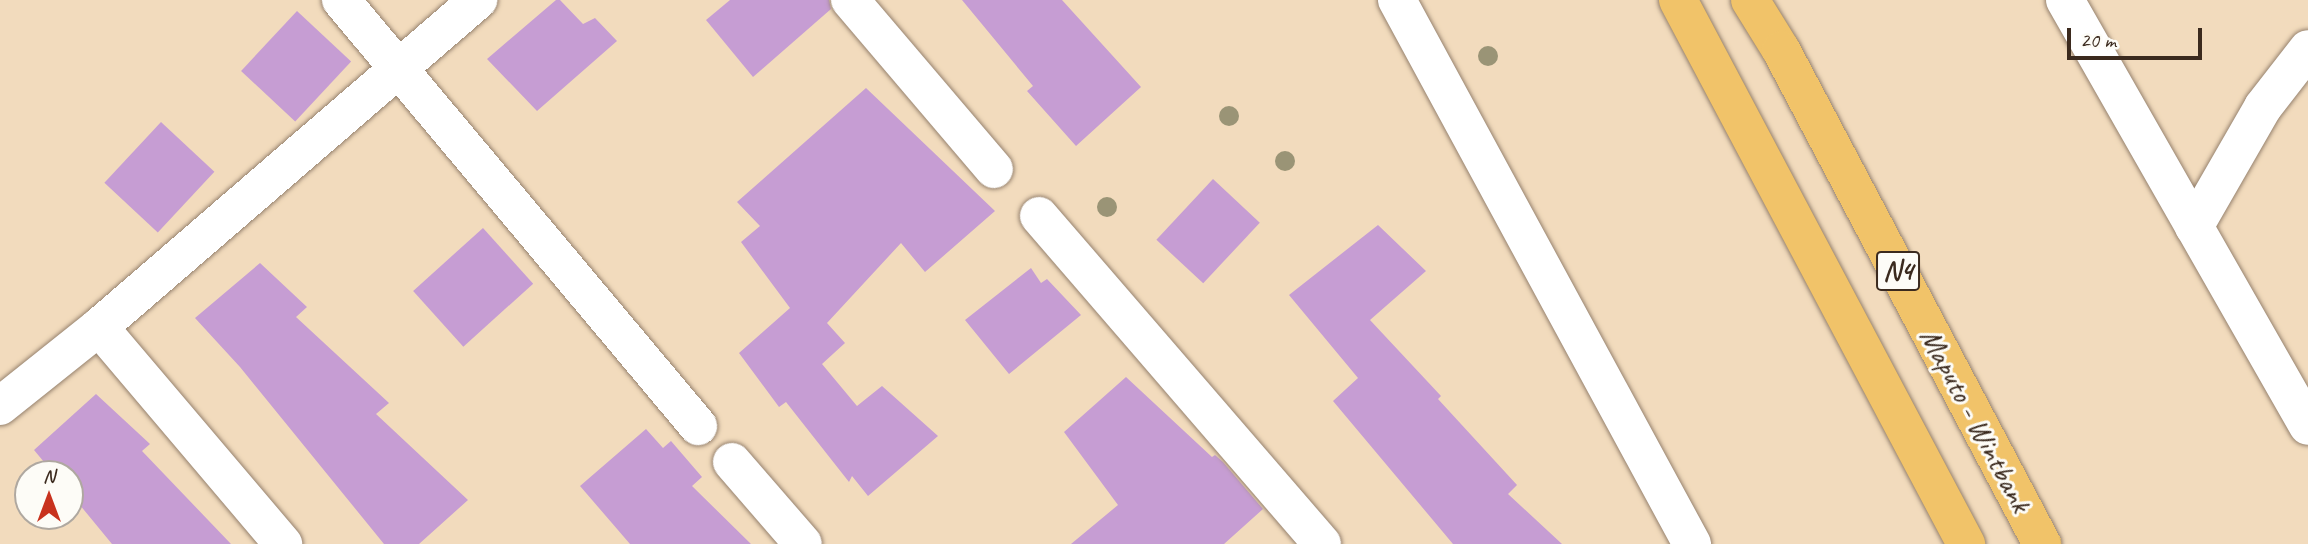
<!DOCTYPE html>
<style>
body{margin:0}
#map{position:relative;width:2308px;height:544px;overflow:hidden;background:#f2dbbd;font-family:Caveat,sans-serif}
div>[style]{position:absolute}
.building>*{inset:0;background:#c69dd3;transform-origin:0 0}
.roads{filter:drop-shadow(0 0 2px #96826e) drop-shadow(0 0 2px #96826e)}
.street>*{height:38px;margin:-19px;padding:0 19px;transform-origin:19px;border-radius:19px;background:#fff}
.highway>*{height:38px;margin:-19px;padding:0 19px;transform-origin:19px;border-radius:19px;background:#f1c369}
.trees>*{width:20px;height:20px;margin:-10px;border-radius:50%;background:#9a9476}
span{translate:-50% -50%;white-space:nowrap;text-align:center;line-height:1.15;-webkit-text-stroke:6px #fdfcf7;paint-order:stroke}
.shield-label span{padding:2px 5px;background:#fdfcf7;border:2px solid;border-radius:5px;-webkit-text-stroke-width:0}
.shield-label{font-size:28px;color:#3b2a1e;font-weight:700}
.street-label{font-size:30px;color:#3b2a1e}
.north{position:absolute;left:14px;top:460px;width:70px;height:70px;box-sizing:border-box;background:#fdfcf7;border:2px solid #afa8a0;border-radius:50%;rotate:0deg;font-size:19px;font-weight:700;line-height:28px;text-align:center;color:#3b2a1e}
.north::after{content:'';display:block;margin:auto;width:24px;height:32px;background:#c8321e;clip-path:polygon(50% 0,100% 100%,50% 72%,0 100%)}
.scale{position:absolute;left:2067px;top:28px;width:135px;height:32px;box-sizing:border-box;border:4px solid #3b2a1e;border-top:0;padding-left:9px;font-size:21px;line-height:24px;white-space:nowrap;color:#3b2a1e;-webkit-text-stroke:5px #fdfcf7;paint-order:stroke}
</style>
<div id="map">
<div class="building">
<i style="clip-path:polygon(556px 0,560px 0,583px 24px,595px 18px,617px 41px,537px 111px,487px 59px)"></i>
<i style="clip-path:polygon(730px 0,829px 0,831px 9px,753px 77px,706px 20px)"></i>
<i style="clip-path:polygon(962px 0,1062px 0,1141px 87px,1076px 146px,1027px 91px,1033px 86px)"></i>
<i style="left:297px;top:11px;width:74px;height:82px;rotate:43deg"></i>
<i style="clip-path:polygon(866px 88px,995px 211px,925px 272px,901px 243px,827px 323px,845px 343px,822px 364px,857px 406px,882px 386px,938px 436px,868px 496px,852px 476px,849px 482px,786px 402px,779px 407px,739px 353px,790px 308px,741px 242px,760px 226px,737px 202px)"></i>
<i style="left:161px;top:122px;width:73px;height:83px;rotate:43deg"></i>
<i style="left:1213px;top:179px;width:64px;height:83px;rotate:43deg"></i>
<i style="clip-path:polygon(1378px 225px,1426px 271px,1370px 320px,1441px 396px,1438px 399px,1517px 485px,1508px 494px,1562px 544px,1453px 544px,1333px 401px,1358px 378px,1289px 295px)"></i>
<i style="left:483px;top:228px;width:75px;height:94px;rotate:48deg"></i>
<i style="clip-path:polygon(260px 263px,307px 307px,296px 317px,389px 403px,376px 414px,468px 500px,419px 544px,384px 544px,240px 367px,195px 318px)"></i>
<i style="clip-path:polygon(1031px 268px,1041px 283px,1047px 279px,1081px 315px,1009px 374px,965px 320px)"></i>
<i style="clip-path:polygon(1126px 377px,1212px 457px,1215px 455px,1223px 462px,1263px 509px,1224px 544px,1071px 544px,1118px 505px,1064px 432px)"></i>
<i style="clip-path:polygon(96px 394px,150px 444px,142px 451px,231px 544px,112px 544px,70px 493px,70px 474px,54px 474px,34px 450px)"></i>
<i style="clip-path:polygon(646px 429px,663px 448px,671px 441px,702px 477px,692px 486px,751px 544px,630px 544px,580px 486px)"></i>
</div>
<div class="roads">
<div class="street">
<i style="left:341px;top:0;width:556px;rotate:50.04deg"></i>
<i style="left:850px;top:0;width:222px;rotate:49.6deg"></i>
<i style="left:1397px;top:0;width:619px;rotate:61.53deg"></i>
<i style="left:2065px;top:0;width:490px;rotate:60.3deg"></i>
<i style="left:1039px;top:216px;width:433px;rotate:49.2deg"></i>
<i style="left:2194px;top:227px;width:138px;rotate:-60.1deg"></i>
<i style="left:2263px;top:107px;width:73px;rotate:-52.2deg"></i>
<i style="left:99px;top:327px;width:285px;rotate:49.7deg"></i>
<i style="left:0;top:406px;width:127px;rotate:-38.6deg"></i>
<i style="left:99px;top:327px;width:501px;rotate:-40.79deg"></i>
<i style="left:732px;top:462px;width:108px;rotate:49.1deg"></i>
</div>
<div class="highway">
<i style="left:1678px;top:0;width:616px;rotate:62.1deg"></i>
<i style="left:1750px;top:0;width:59px;rotate:58.2deg"></i>
<i style="left:1781px;top:50px;width:559px;rotate:62.15deg"></i>
</div>
</div>
<div class="trees">
<i style="left:1488px;top:56px"></i>
<i style="left:1229px;top:116px"></i>
<i style="left:1285px;top:161px"></i>
<i style="left:1107px;top:207px"></i>
</div>
<div class="shield-label">
<span style="left:1898px;top:271px">N4</span>
</div>
<div class="street-label">
<span style="left:1976px;top:420px;rotate:62deg">Maputo - Wintbank</span>
</div>
<div class="north">N</div>
<div class="scale">20 m</div>
</div>
